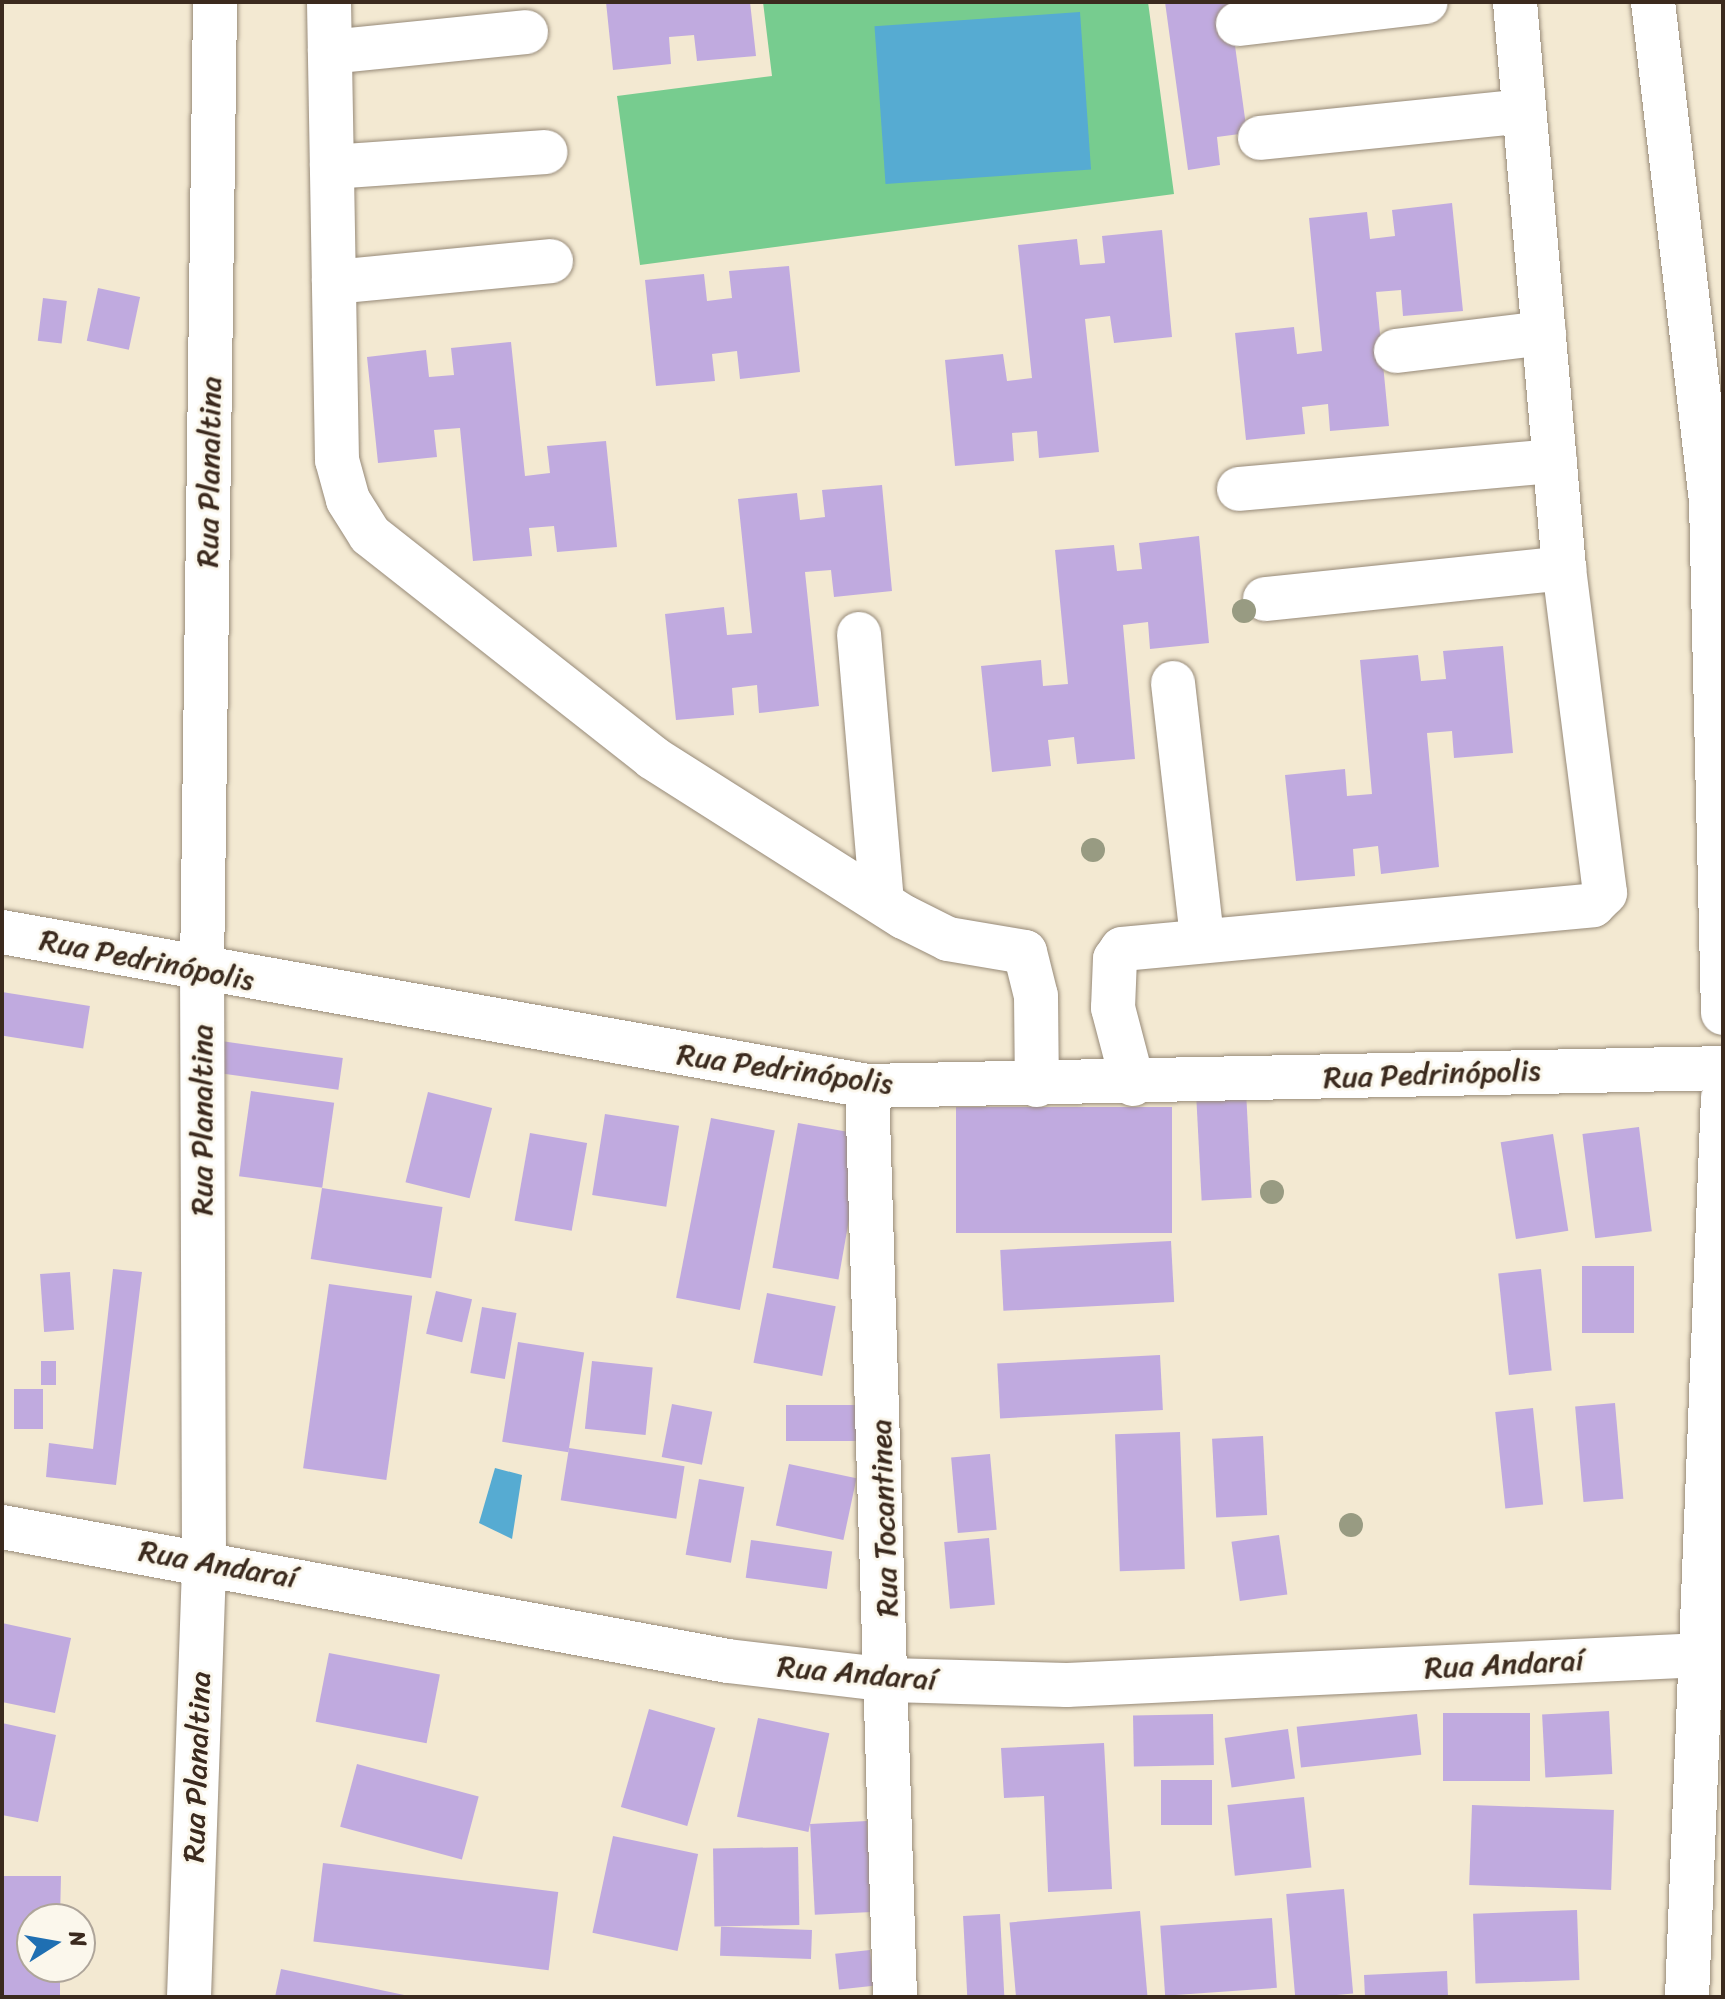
<!DOCTYPE html>
<meta charset="utf-8">
<style>
body{margin:0}
#map{position:relative;width:1725px;height:1999px;overflow:hidden;background:#f3e9d2;font-family:Sriracha,sans-serif}
div>[style]{position:absolute}
.green>*{inset:0;background:#77cc8f}
.water>*{inset:0;background:#56abd2;transform-origin:0 0}
.building>*{inset:0;background:#c0aadf;transform-origin:0 0}
.roads{filter:drop-shadow(0 0 2px #978a78) drop-shadow(0 0 2px #978a78)}
.minor>*{height:44px;margin:-22px;padding:0 22px;transform-origin:22px;border-radius:22px;background:#fff}
.trees>*{width:24px;height:24px;margin:-12px;border-radius:50%;background:#989b82}
span{translate:-50% -50%;white-space:nowrap;text-align:center;line-height:1.15;-webkit-text-stroke:6px #fbf7ec;paint-order:stroke}
.street-label{font-size:30px;color:#3b2a1e}
.frame{position:absolute;inset:0;border:4px solid #3b2a1e;pointer-events:none}
.north{position:absolute;left:16px;top:1903px;width:80px;height:80px;box-sizing:border-box;background:#fbf7ec;border:2px solid #aea59a;border-radius:50%;rotate:79deg;font-size:22px;font-weight:700;line-height:32px;text-align:center;color:#3b2a1e}
.north::after{content:'';display:block;margin:auto;width:28px;height:36px;background:#1f6fb2;clip-path:polygon(50% 0,100% 100%,50% 72%,0 100%)}
</style>
<div id="map">
<div class="green">
<i style="clip-path:polygon(763px 2px,1148px 2px,1174px 194px,640px 265px,617px 96px,772px 76px)"></i>
</div>
<div class="water">
<i style="left:1080px;top:12px;width:158px;height:206px;rotate:86deg"></i>
<i style="clip-path:polygon(495px 1468px,522px 1475px,512px 1539px,479px 1523px)"></i>
</div>
<div class="building">
<i style="clip-path:polygon(606px 2px,750px 2px,756px 56px,697px 61px,694px 35px,669px 37px,671px 64px,613px 70px)"></i>
<i style="clip-path:polygon(1165px 2px,1229px 2px,1247px 133px,1217px 137px,1220px 165px,1188px 170px)"></i>
<i style="clip-path:polygon(1452px 203px,1463px 311px,1403px 316px,1401px 290px,1376px 292px,1389px 426px,1330px 431px,1328px 404px,1302px 407px,1305px 434px,1246px 440px,1235px 333px,1294px 327px,1297px 354px,1322px 351px,1309px 218px,1367px 212px,1370px 239px,1395px 236px,1392px 210px)"></i>
<i style="clip-path:polygon(1162px 230px,1172px 337px,1114px 343px,1110px 316px,1085px 319px,1099px 452px,1039px 458px,1037px 431px,1012px 433px,1014px 461px,955px 466px,945px 360px,1003px 354px,1007px 381px,1032px 378px,1018px 245px,1077px 239px,1080px 265px,1105px 263px,1102px 236px)"></i>
<i style="clip-path:polygon(789px 266px,800px 372px,740px 379px,737px 351px,712px 354px,715px 381px,656px 386px,645px 280px,704px 274px,707px 301px,732px 298px,729px 271px)"></i>
<i style="left:98px;top:288px;width:43px;height:54px;rotate:12deg"></i>
<i style="left:43px;top:298px;width:24px;height:43px;rotate:7deg"></i>
<i style="clip-path:polygon(511px 342px,525px 476px,550px 473px,547px 446px,606px 441px,617px 547px,557px 552px,554px 526px,529px 528px,532px 556px,473px 561px,460px 428px,434px 430px,437px 457px,378px 463px,367px 357px,426px 350px,429px 377px,454px 375px,451px 348px)"></i>
<i style="clip-path:polygon(882px 485px,892px 591px,834px 597px,831px 570px,805px 572px,819px 706px,759px 713px,757px 685px,732px 688px,734px 715px,676px 720px,665px 614px,724px 607px,727px 635px,752px 633px,738px 499px,797px 493px,800px 520px,825px 517px,822px 490px)"></i>
<i style="clip-path:polygon(1199px 536px,1209px 643px,1150px 649px,1148px 622px,1123px 625px,1135px 759px,1077px 764px,1074px 737px,1048px 740px,1051px 766px,992px 772px,981px 666px,1041px 660px,1043px 686px,1068px 684px,1055px 550px,1114px 545px,1117px 571px,1142px 569px,1139px 543px)"></i>
<i style="clip-path:polygon(1503px 646px,1513px 753px,1454px 758px,1452px 731px,1427px 733px,1439px 867px,1381px 874px,1378px 846px,1353px 849px,1355px 876px,1296px 881px,1285px 775px,1345px 769px,1347px 796px,1372px 794px,1360px 660px,1418px 655px,1421px 681px,1446px 679px,1443px 651px)"></i>
<i style="left:2px;top:992px;width:89px;height:43px;rotate:9deg"></i>
<i style="left:221px;top:1041px;width:123px;height:32px;rotate:8deg"></i>
<i style="left:251px;top:1091px;width:84px;height:86px;rotate:8deg"></i>
<i style="left:1246px;top:1091px;width:107px;height:50px;rotate:87deg"></i>
<i style="left:428px;top:1092px;width:66px;height:93px;rotate:14deg"></i>
<i style="left:956px;top:1107px;width:216px;height:126px"></i>
<i style="left:605px;top:1114px;width:75px;height:82px;rotate:9deg"></i>
<i style="left:711px;top:1118px;width:65px;height:183px;rotate:11deg"></i>
<i style="left:798px;top:1123px;width:67px;height:147px;rotate:10deg"></i>
<i style="left:1639px;top:1127px;width:105px;height:57px;rotate:83deg"></i>
<i style="left:530px;top:1133px;width:58px;height:89px;rotate:10deg"></i>
<i style="left:1553px;top:1134px;width:98px;height:53px;rotate:81deg"></i>
<i style="left:322px;top:1188px;width:122px;height:72px;rotate:9deg"></i>
<i style="left:1171px;top:1241px;width:61px;height:171px;rotate:87deg"></i>
<i style="left:1582px;top:1266px;width:52px;height:67px"></i>
<i style="clip-path:polygon(113px 1269px,142px 1272px,116px 1485px,46px 1477px,49px 1443px,93px 1449px)"></i>
<i style="left:1541px;top:1269px;width:102px;height:43px;rotate:84deg"></i>
<i style="left:70px;top:1272px;width:58px;height:30px;rotate:86deg"></i>
<i style="left:329px;top:1284px;width:84px;height:186px;rotate:8deg"></i>
<i style="left:436px;top:1291px;width:37px;height:44px;rotate:13deg"></i>
<i style="left:767px;top:1293px;width:70px;height:71px;rotate:11deg"></i>
<i style="left:482px;top:1307px;width:35px;height:67px;rotate:10deg"></i>
<i style="left:518px;top:1342px;width:67px;height:101px;rotate:9deg"></i>
<i style="left:1160px;top:1355px;width:55px;height:163px;rotate:87deg"></i>
<i style="left:41px;top:1361px;width:15px;height:24px"></i>
<i style="left:592px;top:1361px;width:61px;height:68px;rotate:6deg"></i>
<i style="left:14px;top:1389px;width:29px;height:40px"></i>
<i style="left:1615px;top:1403px;width:96px;height:40px;rotate:85deg"></i>
<i style="left:672px;top:1404px;width:41px;height:54px;rotate:11deg"></i>
<i style="left:786px;top:1405px;width:81px;height:36px"></i>
<i style="left:1533px;top:1408px;width:97px;height:38px;rotate:84deg"></i>
<i style="left:1180px;top:1432px;width:137px;height:65px;rotate:88deg"></i>
<i style="left:1263px;top:1436px;width:79px;height:51px;rotate:87deg"></i>
<i style="left:569px;top:1448px;width:117px;height:53px;rotate:9deg"></i>
<i style="left:990px;top:1454px;width:76px;height:39px;rotate:85deg"></i>
<i style="left:789px;top:1464px;width:69px;height:63px;rotate:12deg"></i>
<i style="left:699px;top:1479px;width:46px;height:77px;rotate:10deg"></i>
<i style="left:1279px;top:1535px;width:60px;height:48px;rotate:82deg"></i>
<i style="left:989px;top:1538px;width:67px;height:45px;rotate:85deg"></i>
<i style="left:751px;top:1540px;width:82px;height:38px;rotate:8deg"></i>
<i style="clip-path:polygon(2px 1623px,71px 1638px,55px 1713px,2px 1702px)"></i>
<i style="left:329px;top:1653px;width:113px;height:70px;rotate:11deg"></i>
<i style="left:649px;top:1709px;width:69px;height:102px;rotate:16deg"></i>
<i style="left:1609px;top:1711px;width:63px;height:67px;rotate:87deg"></i>
<i style="left:1443px;top:1713px;width:87px;height:68px"></i>
<i style="left:1213px;top:1714px;width:51px;height:80px;rotate:89deg"></i>
<i style="left:1417px;top:1714px;width:41px;height:121px;rotate:84deg"></i>
<i style="left:758px;top:1718px;width:73px;height:101px;rotate:12deg"></i>
<i style="clip-path:polygon(2px 1723px,56px 1735px,38px 1822px,2px 1815px)"></i>
<i style="left:1288px;top:1729px;width:50px;height:64px;rotate:82deg"></i>
<i style="clip-path:polygon(1104px 1743px,1112px 1889px,1048px 1892px,1044px 1796px,1004px 1798px,1001px 1748px)"></i>
<i style="left:357px;top:1764px;width:126px;height:65px;rotate:15deg"></i>
<i style="left:1161px;top:1780px;width:51px;height:45px"></i>
<i style="left:1304px;top:1797px;width:71px;height:77px;rotate:84deg"></i>
<i style="left:1472px;top:1805px;width:142px;height:80px;rotate:2deg"></i>
<i style="left:867px;top:1821px;width:91px;height:57px;rotate:87deg"></i>
<i style="left:613px;top:1836px;width:87px;height:99px;rotate:12deg"></i>
<i style="left:798px;top:1847px;width:78px;height:85px;rotate:89deg"></i>
<i style="left:323px;top:1863px;width:237px;height:79px;rotate:7deg"></i>
<i style="clip-path:polygon(2px 1876px,61px 1876px,60px 1919px,32px 1919px,32px 1967px,60px 1967px,60px 1997px,2px 1997px)"></i>
<i style="left:1344px;top:1889px;width:105px;height:58px;rotate:85deg"></i>
<i style="left:1577px;top:1910px;width:70px;height:104px;rotate:88deg"></i>
<i style="left:1140px;top:1911px;width:86px;height:131px;rotate:85deg"></i>
<i style="left:1000px;top:1914px;width:83px;height:37px;rotate:87deg"></i>
<i style="left:1272px;top:1918px;width:70px;height:112px;rotate:86deg"></i>
<i style="left:812px;top:1930px;width:29px;height:91px;rotate:92deg"></i>
<i style="left:870px;top:1950px;width:36px;height:35px;rotate:84deg"></i>
<i style="clip-path:polygon(281px 1969px,409px 1996px,409px 1997px,275px 1997px)"></i>
<i style="clip-path:polygon(1447px 1971px,1448px 1997px,1365px 1997px,1364px 1975px)"></i>
</div>
<div class="roads">
<div class="minor">
<i style="left:329px;top:2px;width:458px;rotate:89deg"></i>
<i style="left:337px;top:460px;width:41px;rotate:74.6deg"></i>
<i style="left:348px;top:500px;width:41px;rotate:57.8deg"></i>
<i style="left:370px;top:535px;width:360px;rotate:38.2deg"></i>
<i style="left:653px;top:758px;width:297px;rotate:32.4deg"></i>
<i style="left:904px;top:917px;width:49px;rotate:26.6deg"></i>
<i style="left:948px;top:939px;width:78px;rotate:9.6deg"></i>
<i style="left:1025px;top:952px;width:45px;rotate:76deg"></i>
<i style="left:1036px;top:996px;width:89px;rotate:89.4deg"></i>
<i style="left:1653px;top:2px;width:502px;rotate:83.37deg"></i>
<i style="left:1711px;top:501px;width:512px;rotate:88.66deg"></i>
<i style="left:1238px;top:24px;width:189px;rotate:-6.7deg"></i>
<i style="left:330px;top:52px;width:197px;rotate:-5.8deg"></i>
<i style="left:1260px;top:138px;width:265px;rotate:-5.8deg"></i>
<i style="left:332px;top:167px;width:214px;rotate:-4deg"></i>
<i style="left:334px;top:282px;width:218px;rotate:-5.5deg"></i>
<i style="left:1396px;top:351px;width:149px;rotate:-6.9deg"></i>
<i style="left:1239px;top:489px;width:317px;rotate:-5.1deg"></i>
<i style="left:1265px;top:599px;width:301px;rotate:-5.9deg"></i>
<i style="left:859px;top:634px;width:269px;rotate:85.1deg"></i>
<i style="left:1173px;top:683px;width:258px;rotate:83.5deg"></i>
<i style="left:2px;top:932px;width:879px;rotate:10.09deg"></i>
<i style="left:867px;top:1086px;width:856px;rotate:-1.2deg"></i>
<i style="left:1133px;top:1084px;width:79px;rotate:-104.7deg"></i>
<i style="left:1113px;top:1008px;width:49px;rotate:-87.7deg"></i>
<i style="left:1115px;top:959px;width:12px;rotate:-55deg"></i>
<i style="left:1122px;top:949px;width:473px;rotate:-5.3deg"></i>
<i style="left:1593px;top:905px;width:17px;rotate:-45deg"></i>
<i style="left:1605px;top:893px;width:328px;rotate:-97.2deg"></i>
<i style="left:1564px;top:568px;width:568px;rotate:-94.95deg"></i>
<i style="left:867px;top:1086px;width:911px;rotate:88.24deg"></i>
<i style="left:2px;top:1527px;width:738px;rotate:10.46deg"></i>
<i style="left:728px;top:1661px;width:163px;rotate:6.7deg"></i>
<i style="left:890px;top:1680px;width:177px;rotate:1.6deg"></i>
<i style="left:1067px;top:1685px;width:657px;rotate:-2.71deg"></i>
<i style="left:189px;top:1997px;width:437px;rotate:-88deg"></i>
<i style="left:204px;top:1560px;width:589px;rotate:-90.19deg"></i>
<i style="left:202px;top:971px;width:969px;rotate:-89.23deg"></i>
<i style="left:1687px;top:1997px;width:900px;rotate:-87.71deg"></i>
</div>
</div>
<div class="trees">
<i style="left:1244px;top:611px"></i>
<i style="left:1093px;top:850px"></i>
<i style="left:1272px;top:1192px"></i>
<i style="left:1351px;top:1525px"></i>
</div>
<div class="street-label">
<span style="left:209px;top:472px;rotate:-89deg">Rua Planaltina</span>
<span style="left:147px;top:960px;rotate:11deg">Rua Pedrinópolis</span>
<span style="left:785px;top:1069px;rotate:8deg">Rua Pedrinópolis</span>
<span style="left:1432px;top:1074px;rotate:-2deg">Rua Pedrinópolis</span>
<span style="left:202px;top:1120px;rotate:-90deg">Rua Planaltina</span>
<span style="left:884px;top:1518px;rotate:-92deg">Rua Tocantinea</span>
<span style="left:218px;top:1564px;rotate:10deg">Rua Andaraí</span>
<span style="left:1504px;top:1664px;rotate:-3deg">Rua Andaraí</span>
<span style="left:857px;top:1673px;rotate:5deg">Rua Andaraí</span>
<span style="left:197px;top:1767px;rotate:-88deg">Rua Planaltina</span>
</div>
<div class="frame"></div>
<div class="north">N</div>
</div>
